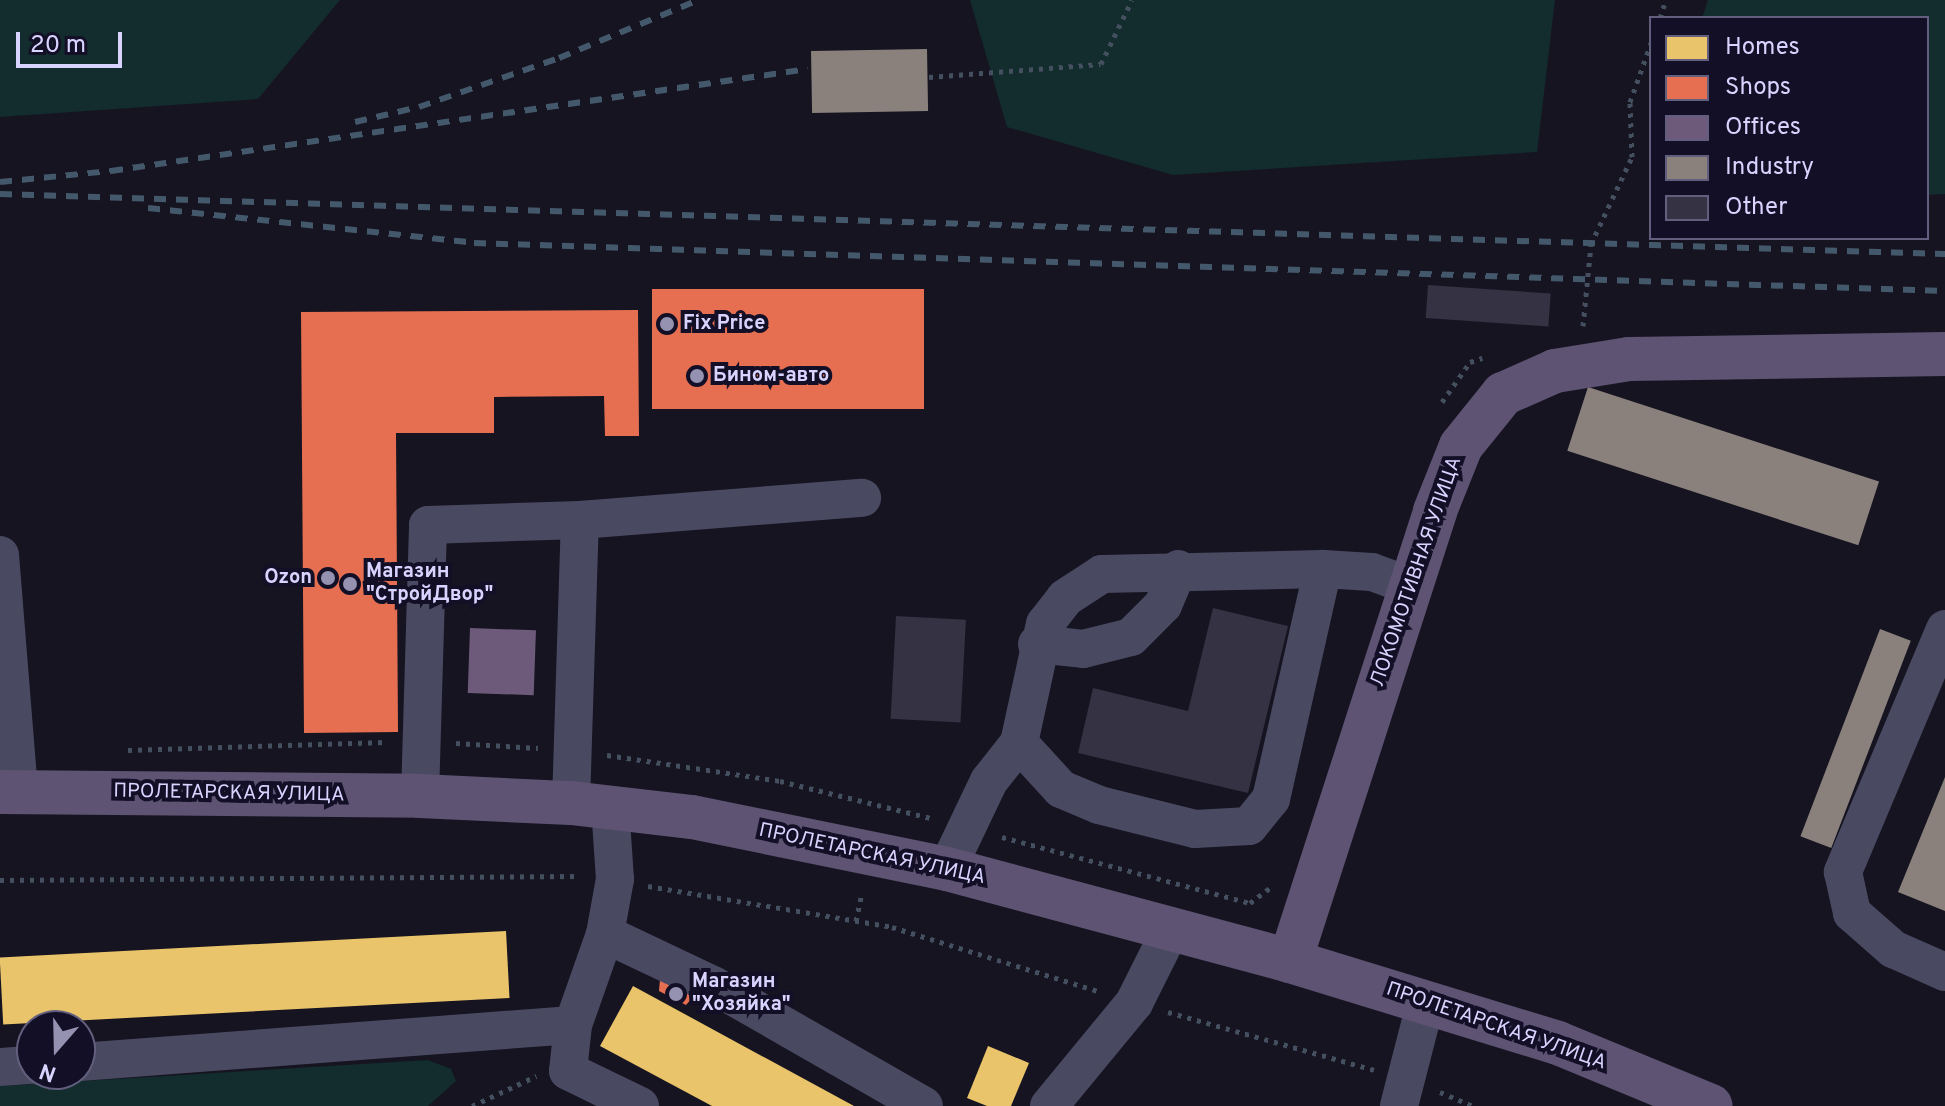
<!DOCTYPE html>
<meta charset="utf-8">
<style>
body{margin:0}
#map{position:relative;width:1945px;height:1106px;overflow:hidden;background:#161421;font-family:Overpass,sans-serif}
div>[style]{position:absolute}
.green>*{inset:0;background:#132c2d}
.homes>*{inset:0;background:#e9c46a;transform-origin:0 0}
.shops>*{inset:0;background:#e76f51;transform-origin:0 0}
.offices>*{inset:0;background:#6d597a;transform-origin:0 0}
.industry>*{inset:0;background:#8a817c;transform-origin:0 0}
.building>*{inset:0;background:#343243;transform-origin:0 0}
.path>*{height:5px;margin-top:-2.5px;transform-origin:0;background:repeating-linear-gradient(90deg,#44505f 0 4px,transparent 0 10px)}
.minor>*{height:38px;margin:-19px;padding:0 19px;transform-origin:19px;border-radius:19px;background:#4a4962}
.major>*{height:44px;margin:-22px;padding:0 22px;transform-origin:22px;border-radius:22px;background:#5e5373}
.rail>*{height:6px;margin-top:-3px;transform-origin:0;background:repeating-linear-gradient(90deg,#43596b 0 12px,transparent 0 22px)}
.dots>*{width:22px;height:22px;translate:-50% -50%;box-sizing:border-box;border:4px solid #130f26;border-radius:50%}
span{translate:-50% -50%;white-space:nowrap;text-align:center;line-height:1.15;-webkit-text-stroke:8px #130f26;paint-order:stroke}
.poi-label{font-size:20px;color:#d9d4ff;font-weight:700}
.left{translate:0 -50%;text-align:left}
.right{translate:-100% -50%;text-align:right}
.street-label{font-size:20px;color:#d9d4ff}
.legend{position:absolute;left:1649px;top:16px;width:280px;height:224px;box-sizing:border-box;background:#130f26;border:2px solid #625e7d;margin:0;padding:10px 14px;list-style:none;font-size:24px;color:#d9d4ff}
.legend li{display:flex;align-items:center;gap:16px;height:40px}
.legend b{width:40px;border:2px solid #625e7d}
.north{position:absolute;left:16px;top:1010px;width:80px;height:80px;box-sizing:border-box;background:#130f26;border:2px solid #625e7d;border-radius:50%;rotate:200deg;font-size:22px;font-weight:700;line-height:32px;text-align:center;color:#d9d4ff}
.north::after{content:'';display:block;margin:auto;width:28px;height:36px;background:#9591b1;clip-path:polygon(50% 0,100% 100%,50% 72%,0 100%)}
.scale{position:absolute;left:16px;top:32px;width:106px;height:36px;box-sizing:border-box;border:4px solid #d9d4ff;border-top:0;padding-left:10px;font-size:24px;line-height:28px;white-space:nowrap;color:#d9d4ff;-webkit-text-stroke:6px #130f26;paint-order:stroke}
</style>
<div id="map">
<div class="green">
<i style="clip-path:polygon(0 0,340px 0,258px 99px,0 117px)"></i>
<i style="clip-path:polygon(970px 0,1555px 0,1537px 152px,1173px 175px,1007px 127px)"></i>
<i style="clip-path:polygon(1708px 0,1945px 0,1945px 194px,1927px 195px,1927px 18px,1702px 18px)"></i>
<i style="clip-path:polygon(428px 1060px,451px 1069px,456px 1081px,428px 1106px,0 1106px,0 1086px)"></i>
</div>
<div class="homes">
<i style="left:506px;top:931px;width:67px;height:507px;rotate:87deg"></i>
<i style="clip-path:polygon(633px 986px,854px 1106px,712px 1106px,600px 1046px)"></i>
<i style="clip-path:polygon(988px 1046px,1029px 1063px,1011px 1106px,987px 1106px,967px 1098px)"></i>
</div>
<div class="shops">
<i style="left:924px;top:289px;width:120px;height:272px;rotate:90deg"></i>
<i style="clip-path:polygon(638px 310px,639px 436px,605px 436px,604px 396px,494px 397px,494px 433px,396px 433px,398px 732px,304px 733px,301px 312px)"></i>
<i style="clip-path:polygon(660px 979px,693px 997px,686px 1005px,659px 991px)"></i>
</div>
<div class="offices">
<i style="left:470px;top:628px;width:66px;height:65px;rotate:2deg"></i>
</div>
<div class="industry">
<i style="left:927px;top:49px;width:62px;height:116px;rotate:89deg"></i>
<i style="left:1588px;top:387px;width:306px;height:67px;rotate:18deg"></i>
<i style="left:1880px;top:629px;width:33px;height:222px;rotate:21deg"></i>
<i style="clip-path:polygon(1945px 777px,1945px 911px,1898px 892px)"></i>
</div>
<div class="building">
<i style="left:1428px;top:285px;width:123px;height:33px;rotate:4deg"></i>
<i style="clip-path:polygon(1213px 608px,1288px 626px,1248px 793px,1078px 753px,1093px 688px,1188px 711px)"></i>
<i style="left:896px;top:616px;width:70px;height:103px;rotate:3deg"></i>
</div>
<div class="path">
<i style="left:1660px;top:18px;width:19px;rotate:-72deg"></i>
<i style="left:929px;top:77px;width:172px;rotate:-4.3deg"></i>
<i style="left:1101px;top:64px;width:71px;rotate:-64.2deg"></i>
<i style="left:1583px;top:326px;width:82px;rotate:-84.4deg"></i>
<i style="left:1591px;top:244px;width:96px;rotate:-64.8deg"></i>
<i style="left:1632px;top:157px;width:55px;rotate:-92.1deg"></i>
<i style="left:1630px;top:102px;width:63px;rotate:-70.4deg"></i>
<i style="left:1442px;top:402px;width:49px;rotate:-55deg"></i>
<i style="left:1470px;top:362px;width:13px;rotate:-18deg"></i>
<i style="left:456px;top:743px;width:82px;rotate:3.5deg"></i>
<i style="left:128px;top:750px;width:258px;rotate:-1.8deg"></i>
<i style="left:607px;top:755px;width:175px;rotate:8.5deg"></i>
<i style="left:780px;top:781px;width:155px;rotate:13.8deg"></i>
<i style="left:1002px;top:837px;width:257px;rotate:14.9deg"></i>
<i style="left:1250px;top:903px;width:26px;rotate:-37deg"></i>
<i style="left:0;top:880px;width:579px;rotate:-0.4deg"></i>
<i style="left:648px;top:886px;width:247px;rotate:9.5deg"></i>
<i style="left:892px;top:927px;width:215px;rotate:17.3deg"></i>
<i style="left:856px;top:921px;width:30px;rotate:-78deg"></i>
<i style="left:1168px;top:1012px;width:214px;rotate:15.7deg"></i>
<i style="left:1440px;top:1092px;width:36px;rotate:23deg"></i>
<i style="left:472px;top:1106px;width:71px;rotate:-25.1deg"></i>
</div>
<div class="minor">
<i style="left:0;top:555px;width:237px;rotate:85.4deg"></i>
<i style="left:1945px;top:629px;width:264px;rotate:112.8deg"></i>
<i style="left:1843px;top:872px;width:42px;rotate:77.6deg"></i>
<i style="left:1852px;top:913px;width:55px;rotate:41.3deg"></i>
<i style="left:1893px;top:949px;width:57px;rotate:23.9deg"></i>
<i style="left:1037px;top:644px;width:46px;rotate:6.2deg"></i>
<i style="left:1083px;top:649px;width:49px;rotate:-14deg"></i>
<i style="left:1131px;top:637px;width:45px;rotate:-45deg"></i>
<i style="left:1163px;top:605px;width:39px;rotate:-67deg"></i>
<i style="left:1019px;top:743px;width:62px;rotate:47.6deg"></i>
<i style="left:1061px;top:789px;width:41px;rotate:22.8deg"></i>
<i style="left:1099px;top:805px;width:99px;rotate:14deg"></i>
<i style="left:1195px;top:829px;width:54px;rotate:-3.2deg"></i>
<i style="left:1249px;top:826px;width:35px;rotate:-51deg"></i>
<i style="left:1271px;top:799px;width:236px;rotate:-77.3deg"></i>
<i style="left:420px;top:796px;width:271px;rotate:-88.3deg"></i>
<i style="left:428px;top:525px;width:152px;rotate:-1.9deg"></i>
<i style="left:571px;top:803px;width:283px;rotate:-88.2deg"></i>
<i style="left:580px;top:520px;width:283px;rotate:-4.5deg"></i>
<i style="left:610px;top:806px;width:73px;rotate:86.1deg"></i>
<i style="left:615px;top:879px;width:56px;rotate:100.3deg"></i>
<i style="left:605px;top:934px;width:96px;rotate:109.4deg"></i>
<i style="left:573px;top:1025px;width:46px;rotate:96.2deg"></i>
<i style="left:568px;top:1071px;width:80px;rotate:25.9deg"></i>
<i style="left:947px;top:869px;width:98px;rotate:-64.5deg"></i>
<i style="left:989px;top:781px;width:48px;rotate:-51.7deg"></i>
<i style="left:1019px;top:743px;width:122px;rotate:-77.7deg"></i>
<i style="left:1045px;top:624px;width:33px;rotate:-52deg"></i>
<i style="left:1065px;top:598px;width:44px;rotate:-33deg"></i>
<i style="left:1102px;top:574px;width:221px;rotate:-1.3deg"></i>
<i style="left:1323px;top:569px;width:49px;rotate:3.5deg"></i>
<i style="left:1372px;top:572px;width:38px;rotate:20deg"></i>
<i style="left:605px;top:934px;width:119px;rotate:25.3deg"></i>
<i style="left:713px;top:985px;width:243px;rotate:29.8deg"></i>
<i style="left:80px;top:1062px;width:494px;rotate:-4.3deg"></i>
<i style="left:0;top:1067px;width:32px;rotate:-4deg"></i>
<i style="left:1049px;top:1106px;width:134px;rotate:-50.5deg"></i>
<i style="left:1134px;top:1003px;width:83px;rotate:-63.4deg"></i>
<i style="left:1399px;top:1106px;width:108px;rotate:-75.6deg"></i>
</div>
<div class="major">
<i style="left:0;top:792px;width:420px;rotate:0.5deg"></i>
<i style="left:420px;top:796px;width:151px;rotate:2.7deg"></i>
<i style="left:571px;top:803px;width:122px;rotate:6.6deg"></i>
<i style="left:692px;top:817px;width:260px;rotate:11.5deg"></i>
<i style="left:947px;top:869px;width:355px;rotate:15deg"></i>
<i style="left:1290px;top:961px;width:280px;rotate:17deg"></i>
<i style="left:1558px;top:1043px;width:165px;rotate:22.4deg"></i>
<i style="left:1290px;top:961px;width:473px;rotate:-72.1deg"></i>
<i style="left:1435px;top:511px;width:70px;rotate:-68.2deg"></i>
<i style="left:1461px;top:446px;width:67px;rotate:-51.1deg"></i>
<i style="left:1503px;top:394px;width:57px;rotate:-23.9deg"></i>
<i style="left:1555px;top:371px;width:75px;rotate:-9.2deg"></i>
<i style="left:1629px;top:359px;width:316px;rotate:-0.9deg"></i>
</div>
<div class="rail">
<i style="left:355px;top:122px;width:66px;rotate:-13.2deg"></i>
<i style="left:419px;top:107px;width:148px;rotate:-19.3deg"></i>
<i style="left:559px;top:58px;width:151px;rotate:-22.6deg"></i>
<i style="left:0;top:182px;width:112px;rotate:-5.7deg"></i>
<i style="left:111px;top:171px;width:704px;rotate:-8.33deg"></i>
<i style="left:0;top:194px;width:1946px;rotate:1.77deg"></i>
<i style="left:148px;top:208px;width:328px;rotate:6.1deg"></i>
<i style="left:474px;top:243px;width:1472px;rotate:1.87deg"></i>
</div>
<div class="dots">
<i style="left:667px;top:324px;background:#9591b1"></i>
<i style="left:697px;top:376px;background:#9591b1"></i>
<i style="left:328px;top:578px;background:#9591b1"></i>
<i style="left:350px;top:584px;background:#9591b1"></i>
<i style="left:676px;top:994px;background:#9591b1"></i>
</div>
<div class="poi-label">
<span class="left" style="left:683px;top:324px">Fix Price</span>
<span class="left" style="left:713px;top:376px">Бином-авто</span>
<span class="left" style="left:366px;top:584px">Магазин<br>"СтройДвор"</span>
<span class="right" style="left:312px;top:578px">Ozon</span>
<span class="left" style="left:692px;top:994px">Магазин<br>"Хозяйка"</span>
</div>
<div class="street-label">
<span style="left:1417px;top:572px;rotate:-71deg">ЛОКОМОТИВНАЯ УЛИЦА</span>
<span style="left:229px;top:794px;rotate:1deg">ПРОЛЕТАРСКАЯ УЛИЦА</span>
<span style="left:872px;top:855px;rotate:12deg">ПРОЛЕТАРСКАЯ УЛИЦА</span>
<span style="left:1496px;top:1027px;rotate:19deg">ПРОЛЕТАРСКАЯ УЛИЦА</span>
</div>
<ul class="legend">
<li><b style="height:22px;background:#e9c46a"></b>Homes</li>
<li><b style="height:22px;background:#e76f51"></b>Shops</li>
<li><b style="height:22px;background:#6d597a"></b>Offices</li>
<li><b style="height:22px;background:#8a817c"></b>Industry</li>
<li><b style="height:22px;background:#343243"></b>Other</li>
</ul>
<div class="north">N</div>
<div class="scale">20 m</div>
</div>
